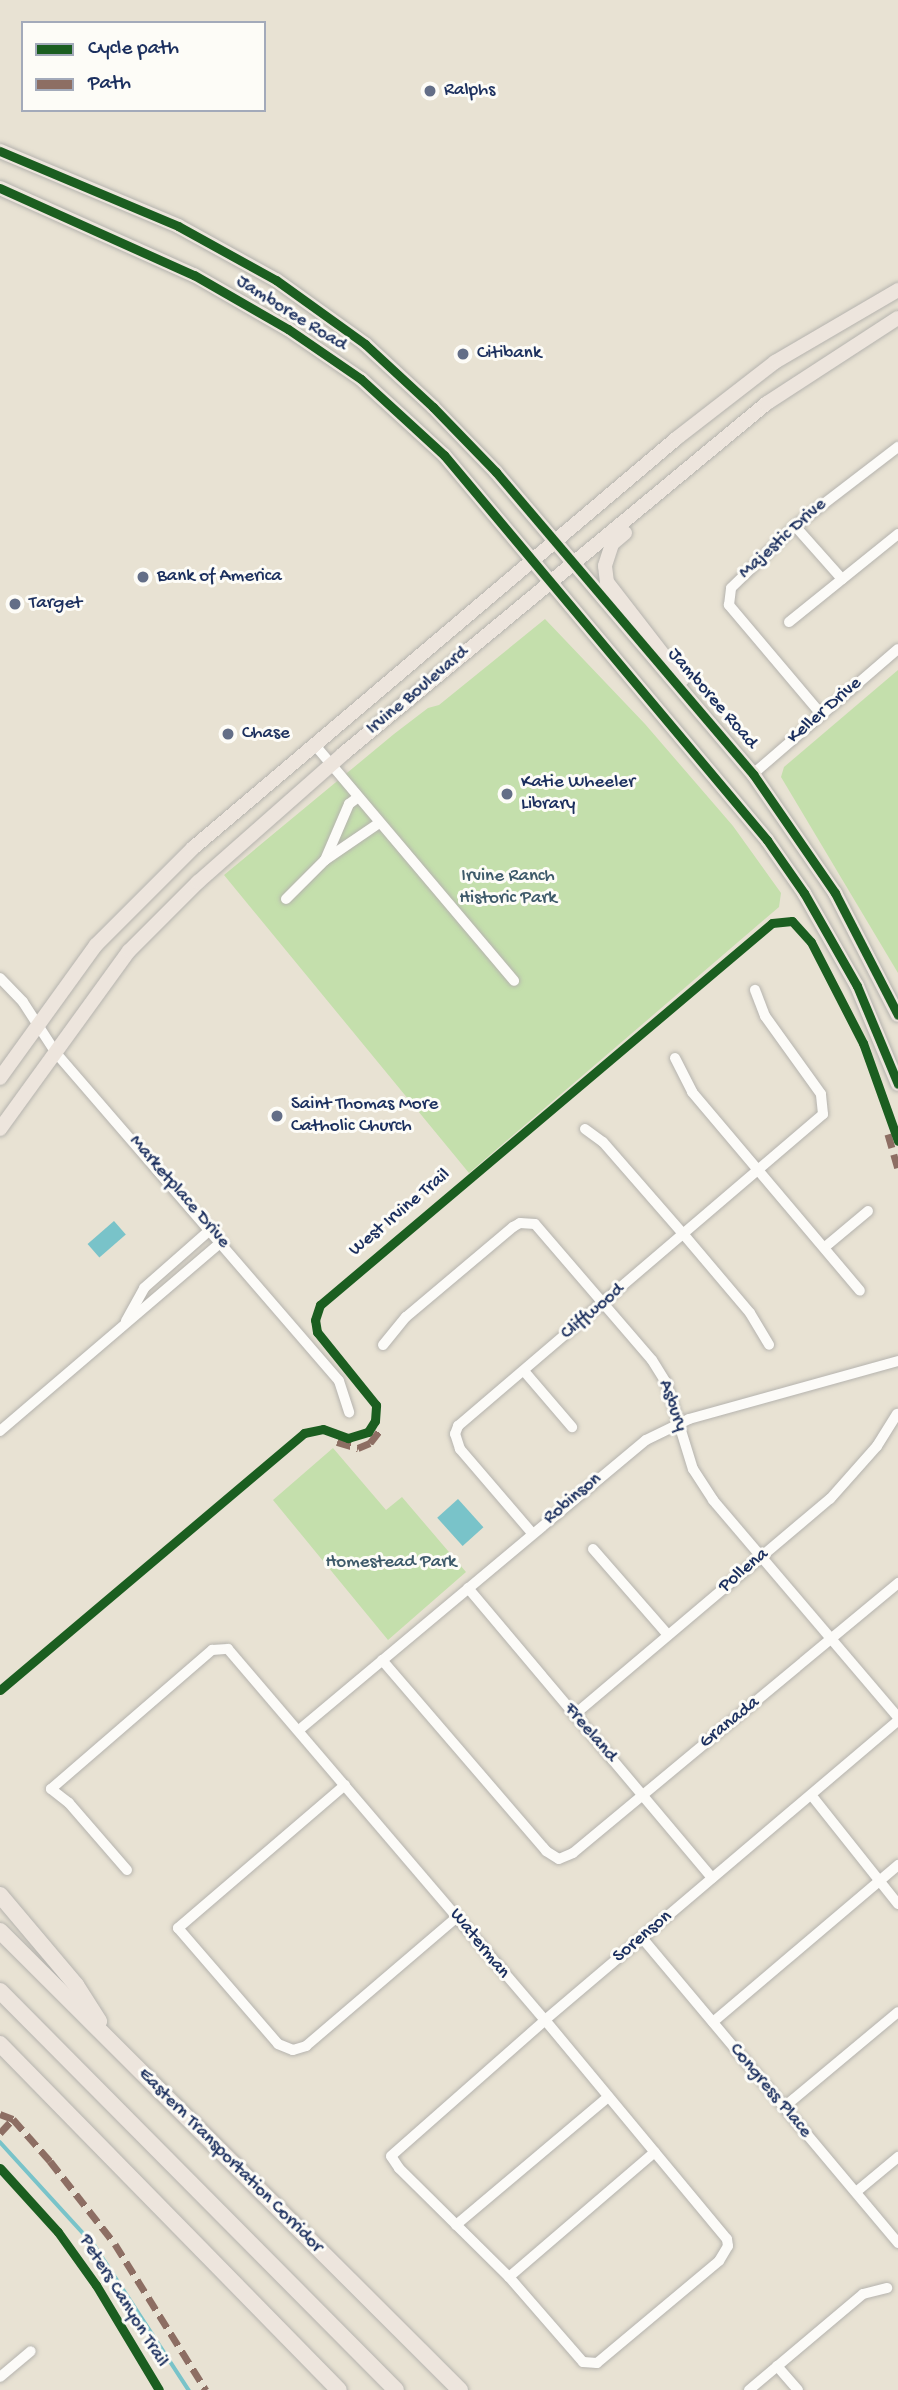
<!DOCTYPE html>
<style>
body{margin:0}
#map{position:relative;width:898px;height:2390px;overflow:hidden;background:#e8e2d3;font-family:"Gochi Hand",sans-serif}
div>[style]{position:absolute}
.green>*{inset:0;background:#c4dfac}
.water>*{inset:0;background:#79c3c9;transform-origin:0 0}
.stream>*{height:3.5px;margin:-1.75px;padding:0 1.75px;transform-origin:1.75px;border-radius:1.75px;background:#79c3c9}
.roads{filter:drop-shadow(0 0 2px #b5b3ae) drop-shadow(0 0 2px #b5b3ae)}
.minor>*{height:10px;margin:-5px;padding:0 5px;transform-origin:5px;border-radius:5px;background:#fcfbf8}
.major>*{height:14px;margin:-7px;padding:0 7px;transform-origin:7px;border-radius:7px;background:#ede5dd}
.highway>*{height:16px;margin:-8px;padding:0 8px;transform-origin:8px;border-radius:8px;background:#ede5dd}
.quiet>*{height:7px;margin-top:-3.5px;transform-origin:0;background:repeating-linear-gradient(90deg,#8d6e63 0 14px,transparent 0 21px)}
.cycleway>*{height:9px;margin:-4.5px;padding:0 4.5px;transform-origin:4.5px;border-radius:4.5px;background:#1b5e20}
.dots>*{width:19px;height:19px;translate:-50% -50%;box-sizing:border-box;border:4px solid #fdfcf7;border-radius:50%}
span{translate:-50% -50%;white-space:nowrap;text-align:center;line-height:1.15;-webkit-text-stroke:6px #fdfcf7;paint-order:stroke}
.poi-label{font-size:19px;color:#1b2f5e}
.left{translate:0 -50%;text-align:left}
.street-label{font-size:19px;color:#1b2f5e}
.park-label{font-size:19px;color:#3e5a6a}
.legend{position:absolute;left:21px;top:21px;width:245px;height:91px;box-sizing:border-box;background:#fdfcf7;border:2px solid #a3aaba;margin:0;padding:9px 12px;list-style:none;font-size:21px;color:#1b2f5e}
.legend li{display:flex;align-items:center;gap:14px;height:35px}
.legend b{width:35px;border:2px solid #a3aaba}
</style>
<div id="map">
<div class="green">
<i style="clip-path:polygon(545px 619px,645px 724px,733px 826px,781px 893px,779px 907px,469px 1173px,224px 875px,394px 734px,428px 708px,439px 705px)"></i>
<i style="clip-path:polygon(898px 670px,898px 973px,781px 777px,784px 767px)"></i>
<i style="clip-path:polygon(333px 1448px,386px 1510px,402px 1497px,466px 1572px,388px 1640px,273px 1500px)"></i>
</div>
<div class="water">
<i style="left:114px;top:1221px;width:18px;height:35px;rotate:49deg"></i>
<i style="left:458px;top:1499px;width:38px;height:28px;rotate:48deg"></i>
</div>
<div class="stream">
<i style="left:0;top:2142px;width:141px;rotate:47.6deg"></i>
<i style="left:95px;top:2246px;width:172px;rotate:56.9deg"></i>
</div>
<div class="roads">
<div class="minor">
<i style="left:795px;top:526px;width:71px;rotate:48.4deg"></i>
<i style="left:789px;top:622px;width:140px;rotate:-38.9deg"></i>
<i style="left:821px;top:714px;width:143px;rotate:-130.2deg"></i>
<i style="left:729px;top:605px;width:17px;rotate:-83deg"></i>
<i style="left:731px;top:588px;width:89px;rotate:-44.1deg"></i>
<i style="left:795px;top:526px;width:130px;rotate:-37.5deg"></i>
<i style="left:314px;top:744px;width:310px;rotate:49.8deg"></i>
<i style="left:753px;top:774px;width:191px;rotate:-40.8deg"></i>
<i style="left:325px;top:860px;width:61px;rotate:-66.8deg"></i>
<i style="left:349px;top:804px;width:10px;rotate:-37deg"></i>
<i style="left:286px;top:899px;width:55px;rotate:-45deg"></i>
<i style="left:325px;top:860px;width:65px;rotate:-34.4deg"></i>
<i style="left:0;top:978px;width:33px;rotate:46deg"></i>
<i style="left:23px;top:1002px;width:61px;rotate:57.1deg"></i>
<i style="left:56px;top:1053px;width:433px;rotate:49.2deg"></i>
<i style="left:339px;top:1381px;width:33px;rotate:72deg"></i>
<i style="left:675px;top:1058px;width:38px;rotate:63deg"></i>
<i style="left:692px;top:1092px;width:260px;rotate:49.8deg"></i>
<i style="left:585px;top:1129px;width:22px;rotate:36deg"></i>
<i style="left:603px;top:1142px;width:125px;rotate:48.9deg"></i>
<i style="left:685px;top:1236px;width:101px;rotate:49.8deg"></i>
<i style="left:750px;top:1313px;width:37px;rotate:59deg"></i>
<i style="left:825px;top:1247px;width:56px;rotate:-39.9deg"></i>
<i style="left:126px;top:1321px;width:38px;rotate:-61deg"></i>
<i style="left:144px;top:1288px;width:89px;rotate:-41.4deg"></i>
<i style="left:383px;top:1345px;width:36px;rotate:-51deg"></i>
<i style="left:406px;top:1317px;width:140px;rotate:-40.1deg"></i>
<i style="left:513px;top:1227px;width:8px;rotate:-30deg"></i>
<i style="left:520px;top:1223px;width:15px;rotate:4deg"></i>
<i style="left:535px;top:1224px;width:179px;rotate:49.3deg"></i>
<i style="left:652px;top:1360px;width:26px;rotate:58deg"></i>
<i style="left:666px;top:1382px;width:91px;rotate:72.8deg"></i>
<i style="left:693px;top:1469px;width:37px;rotate:57deg"></i>
<i style="left:713px;top:1500px;width:285px;rotate:49.6deg"></i>
<i style="left:524px;top:1371px;width:74px;rotate:49.4deg"></i>
<i style="left:0;top:1431px;width:291px;rotate:-40.5deg"></i>
<i style="left:532px;top:1533px;width:111px;rotate:-130.6deg"></i>
<i style="left:460px;top:1449px;width:16px;rotate:-108deg"></i>
<i style="left:455px;top:1434px;width:9px;rotate:-69deg"></i>
<i style="left:458px;top:1426px;width:480px;rotate:-40.5deg"></i>
<i style="left:823px;top:1114px;width:20px;rotate:-96deg"></i>
<i style="left:821px;top:1094px;width:96px;rotate:-125.7deg"></i>
<i style="left:765px;top:1016px;width:28px;rotate:-111deg"></i>
<i style="left:593px;top:1549px;width:114px;rotate:48.9deg"></i>
<i style="left:468px;top:1588px;width:379px;rotate:49.9deg"></i>
<i style="left:382px;top:1660px;width:252px;rotate:49.3deg"></i>
<i style="left:546px;top:1851px;width:15px;rotate:32deg"></i>
<i style="left:559px;top:1859px;width:15px;rotate:-23deg"></i>
<i style="left:573px;top:1853px;width:423px;rotate:-39.7deg"></i>
<i style="left:574px;top:1715px;width:335px;rotate:-40.2deg"></i>
<i style="left:830px;top:1499px;width:71px;rotate:-48.4deg"></i>
<i style="left:877px;top:1446px;width:38px;rotate:-58deg"></i>
<i style="left:299px;top:1730px;width:452px;rotate:-39.9deg"></i>
<i style="left:646px;top:1440px;width:48px;rotate:-26deg"></i>
<i style="left:689px;top:1419px;width:217px;rotate:-15.5deg"></i>
<i style="left:345px;top:1785px;width:220px;rotate:139.4deg"></i>
<i style="left:178px;top:1928px;width:153px;rotate:49.2deg"></i>
<i style="left:278px;top:2044px;width:16px;rotate:22deg"></i>
<i style="left:293px;top:2050px;width:14px;rotate:-17deg"></i>
<i style="left:306px;top:2046px;width:199px;rotate:-40.5deg"></i>
<i style="left:812px;top:1796px;width:138px;rotate:51.5deg"></i>
<i style="left:127px;top:1870px;width:89px;rotate:-130.9deg"></i>
<i style="left:69px;top:1803px;width:23px;rotate:-142deg"></i>
<i style="left:51px;top:1789px;width:213px;rotate:-40.8deg"></i>
<i style="left:212px;top:1650px;width:16px;rotate:-4deg"></i>
<i style="left:228px;top:1649px;width:488px;rotate:49.5deg"></i>
<i style="left:545px;top:2020px;width:285px;rotate:50.3deg"></i>
<i style="left:727px;top:2239px;width:7px;rotate:82deg"></i>
<i style="left:728px;top:2246px;width:17px;rotate:121deg"></i>
<i style="left:719px;top:2261px;width:159px;rotate:140.1deg"></i>
<i style="left:597px;top:2363px;width:14px;rotate:-176deg"></i>
<i style="left:583px;top:2362px;width:113px;rotate:-131deg"></i>
<i style="left:509px;top:2277px;width:155px;rotate:-135.3deg"></i>
<i style="left:399px;top:2168px;width:14px;rotate:-124deg"></i>
<i style="left:391px;top:2156px;width:205px;rotate:-41.4deg"></i>
<i style="left:545px;top:2020px;width:463px;rotate:-40.3deg"></i>
<i style="left:643px;top:1939px;width:397px;rotate:50deg"></i>
<i style="left:713px;top:2022px;width:243px;rotate:-40.3deg"></i>
<i style="left:784px;top:2107px;width:148px;rotate:-39.8deg"></i>
<i style="left:856px;top:2192px;width:55px;rotate:-39.8deg"></i>
<i style="left:456px;top:2225px;width:199px;rotate:-40.1deg"></i>
<i style="left:509px;top:2277px;width:192px;rotate:-40.6deg"></i>
<i style="left:777px;top:2366px;width:32px;rotate:49deg"></i>
<i style="left:0;top:2377px;width:40px;rotate:-40deg"></i>
<i style="left:749px;top:2390px;width:149px;rotate:-40.1deg"></i>
<i style="left:863px;top:2294px;width:25px;rotate:-14deg"></i>
</div>
<div class="major">
<i style="left:0;top:151px;width:193px;rotate:22.8deg"></i>
<i style="left:178px;top:226px;width:112px;rotate:28.9deg"></i>
<i style="left:276px;top:280px;width:110px;rotate:35.7deg"></i>
<i style="left:365px;top:344px;width:93px;rotate:42.8deg"></i>
<i style="left:433px;top:407px;width:91px;rotate:45.9deg"></i>
<i style="left:496px;top:472px;width:397px;rotate:49.6deg"></i>
<i style="left:753px;top:774px;width:145px;rotate:55.4deg"></i>
<i style="left:835px;top:893px;width:137px;rotate:62.7deg"></i>
<i style="left:0;top:188px;width:213px;rotate:24.2deg"></i>
<i style="left:194px;top:275px;width:108px;rotate:29.9deg"></i>
<i style="left:288px;top:329px;width:88px;rotate:34.4deg"></i>
<i style="left:361px;top:379px;width:113px;rotate:42.5deg"></i>
<i style="left:444px;top:455px;width:503px;rotate:50deg"></i>
<i style="left:767px;top:840px;width:65px;rotate:55.1deg"></i>
<i style="left:804px;top:893px;width:107px;rotate:60.3deg"></i>
<i style="left:857px;top:986px;width:106px;rotate:67.3deg"></i>
<i style="left:625px;top:533px;width:17px;rotate:140deg"></i>
<i style="left:612px;top:544px;width:23px;rotate:108deg"></i>
<i style="left:605px;top:566px;width:16px;rotate:83deg"></i>
<i style="left:607px;top:582px;width:123px;rotate:52.3deg"></i>
<i style="left:0;top:1078px;width:164px;rotate:-54.2deg"></i>
<i style="left:96px;top:945px;width:137px;rotate:-45deg"></i>
<i style="left:193px;top:848px;width:634px;rotate:-40.27deg"></i>
<i style="left:677px;top:438px;width:124px;rotate:-37.8deg"></i>
<i style="left:775px;top:362px;width:143px;rotate:-30.3deg"></i>
<i style="left:0;top:1129px;width:220px;rotate:-54.1deg"></i>
<i style="left:129px;top:951px;width:98px;rotate:-45deg"></i>
<i style="left:198px;top:882px;width:193px;rotate:-41.4deg"></i>
<i style="left:343px;top:754px;width:550px;rotate:-39.62deg"></i>
<i style="left:767px;top:403px;width:156px;rotate:-33deg"></i>
</div>
<div class="highway">
<i style="left:0;top:1895px;width:118px;rotate:49.8deg"></i>
<i style="left:76px;top:1985px;width:43px;rotate:57.4deg"></i>
<i style="left:0;top:1931px;width:650px;rotate:44.94deg"></i>
<i style="left:0;top:1991px;width:562px;rotate:45.22deg"></i>
<i style="left:0;top:2044px;width:484px;rotate:45.6deg"></i>
</div>
</div>
<div class="quiet">
<i style="left:888px;top:1134px;width:35px;rotate:74deg"></i>
<i style="left:337px;top:1442px;width:22px;rotate:16deg"></i>
<i style="left:358px;top:1448px;width:13px;rotate:-23deg"></i>
<i style="left:370px;top:1443px;width:18px;rotate:-52deg"></i>
<i style="left:0;top:2114px;width:14px;rotate:21deg"></i>
<i style="left:13px;top:2119px;width:56px;rotate:48.6deg"></i>
<i style="left:50px;top:2161px;width:105px;rotate:51.9deg"></i>
<i style="left:115px;top:2244px;width:172px;rotate:58.1deg"></i>
<i style="left:0;top:2133px;width:19px;rotate:-47deg"></i>
</div>
<div class="cycleway">
<i style="left:0;top:151px;width:193px;rotate:22.8deg"></i>
<i style="left:178px;top:226px;width:112px;rotate:28.9deg"></i>
<i style="left:276px;top:280px;width:110px;rotate:35.7deg"></i>
<i style="left:365px;top:344px;width:93px;rotate:42.8deg"></i>
<i style="left:433px;top:407px;width:91px;rotate:45.9deg"></i>
<i style="left:496px;top:472px;width:397px;rotate:49.6deg"></i>
<i style="left:753px;top:774px;width:145px;rotate:55.4deg"></i>
<i style="left:835px;top:893px;width:137px;rotate:62.7deg"></i>
<i style="left:0;top:188px;width:213px;rotate:24.2deg"></i>
<i style="left:194px;top:275px;width:108px;rotate:29.9deg"></i>
<i style="left:288px;top:329px;width:88px;rotate:34.4deg"></i>
<i style="left:361px;top:379px;width:113px;rotate:42.5deg"></i>
<i style="left:444px;top:455px;width:503px;rotate:50deg"></i>
<i style="left:767px;top:840px;width:65px;rotate:55.1deg"></i>
<i style="left:804px;top:893px;width:107px;rotate:60.3deg"></i>
<i style="left:857px;top:986px;width:106px;rotate:67.3deg"></i>
<i style="left:0;top:1690px;width:398px;rotate:-40.2deg"></i>
<i style="left:304px;top:1433px;width:19px;rotate:-12deg"></i>
<i style="left:323px;top:1429px;width:27px;rotate:20deg"></i>
<i style="left:348px;top:1438px;width:21px;rotate:-17deg"></i>
<i style="left:368px;top:1432px;width:13px;rotate:-58deg"></i>
<i style="left:375px;top:1421px;width:16px;rotate:-86deg"></i>
<i style="left:376px;top:1405px;width:94px;rotate:-128.9deg"></i>
<i style="left:317px;top:1332px;width:12px;rotate:-99deg"></i>
<i style="left:315px;top:1320px;width:16px;rotate:-72deg"></i>
<i style="left:320px;top:1305px;width:592px;rotate:-40.2deg"></i>
<i style="left:772px;top:923px;width:20px;rotate:-6deg"></i>
<i style="left:792px;top:921px;width:28px;rotate:48deg"></i>
<i style="left:811px;top:942px;width:114px;rotate:62.8deg"></i>
<i style="left:863px;top:1043px;width:104px;rotate:70.3deg"></i>
<i style="left:0;top:2168px;width:86px;rotate:47.8deg"></i>
<i style="left:58px;top:2232px;width:65px;rotate:54.4deg"></i>
<i style="left:96px;top:2285px;width:122px;rotate:59deg"></i>
</div>
<div class="dots">
<i style="left:430px;top:91px;background:#636e87"></i>
<i style="left:463px;top:354px;background:#636e87"></i>
<i style="left:143px;top:577px;background:#636e87"></i>
<i style="left:15px;top:604px;background:#636e87"></i>
<i style="left:228px;top:734px;background:#636e87"></i>
<i style="left:507px;top:794px;background:#636e87"></i>
<i style="left:277px;top:1116px;background:#636e87"></i>
</div>
<div class="poi-label">
<span class="left" style="left:444px;top:91px">Ralphs</span>
<span class="left" style="left:477px;top:354px">Citibank</span>
<span class="left" style="left:157px;top:577px">Bank of America</span>
<span class="left" style="left:29px;top:604px">Target</span>
<span class="left" style="left:242px;top:734px">Chase</span>
<span class="left" style="left:521px;top:794px">Katie Wheeler<br>Library</span>
<span class="left" style="left:291px;top:1116px">Saint Thomas More<br>Catholic Church</span>
</div>
<div class="street-label">
<span style="left:291px;top:314px;rotate:32deg">Jamboree Road</span>
<span style="left:783px;top:539px;rotate:-42deg">Majestic Drive</span>
<span style="left:418px;top:691px;rotate:-40deg">Irvine Boulevard</span>
<span style="left:712px;top:699px;rotate:49deg">Jamboree Road</span>
<span style="left:825px;top:711px;rotate:-41deg">Keller Drive</span>
<span style="left:179px;top:1192px;rotate:49deg">Marketplace Drive</span>
<span style="left:400px;top:1213px;rotate:-40deg">West Irvine Trail</span>
<span style="left:593px;top:1312px;rotate:-40deg">Cliffwood</span>
<span style="left:672px;top:1406px;rotate:70deg">Asbury</span>
<span style="left:573px;top:1499px;rotate:-40deg">Robinson</span>
<span style="left:744px;top:1571px;rotate:-40deg">Pollena</span>
<span style="left:730px;top:1723px;rotate:-39deg">Granada</span>
<span style="left:590px;top:1733px;rotate:50deg">Freeland</span>
<span style="left:643px;top:1937px;rotate:-40deg">Sorenson</span>
<span style="left:479px;top:1944px;rotate:51deg">Waterman</span>
<span style="left:770px;top:2091px;rotate:50deg">Congress Place</span>
<span style="left:230px;top:2161px;rotate:45deg">Eastern Transportation Corridor</span>
<span style="left:123px;top:2301px;rotate:58deg">Peters Canyon Trail</span>
</div>
<div class="park-label">
<span style="left:508px;top:888px">Irvine Ranch<br>Historic Park</span>
<span style="left:391px;top:1563px">Homestead Park</span>
</div>
<ul class="legend">
<li><b style="height:9px;background:#1b5e20"></b>Cycle path</li>
<li><b style="height:9px;background:#8d6e63"></b>Path</li>
</ul>
</div>
